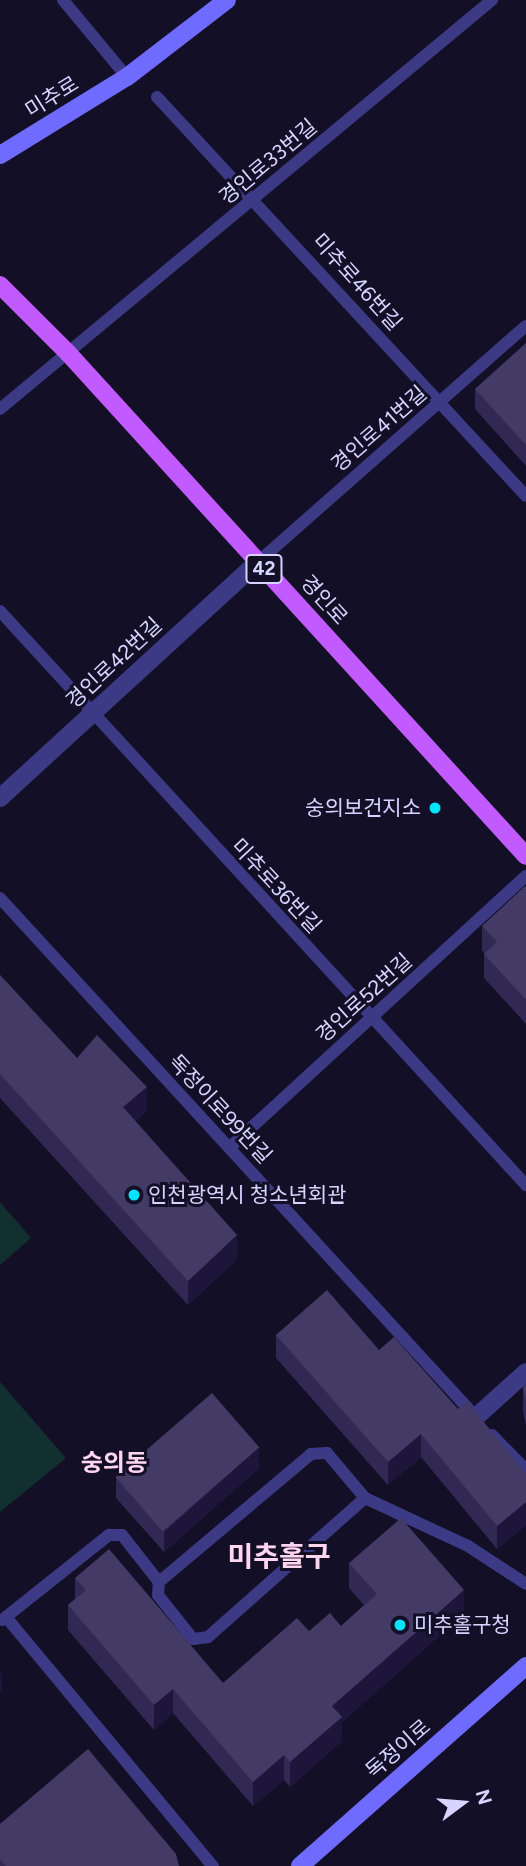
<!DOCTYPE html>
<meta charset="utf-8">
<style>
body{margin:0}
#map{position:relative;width:526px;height:1866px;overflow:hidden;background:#130f26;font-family:Figtree,"Noto Sans KR",sans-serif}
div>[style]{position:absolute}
.green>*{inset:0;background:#12302f}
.lane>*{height:12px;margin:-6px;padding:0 6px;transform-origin:6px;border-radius:6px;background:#3d3a85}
.street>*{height:18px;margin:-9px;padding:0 9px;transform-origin:9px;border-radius:9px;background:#3d3a85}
.secondary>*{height:18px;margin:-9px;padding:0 9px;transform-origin:9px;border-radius:9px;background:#6f6bff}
.primary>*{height:18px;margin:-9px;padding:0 9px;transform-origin:9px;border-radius:9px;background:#c25bff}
.wall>*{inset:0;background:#312854}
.shaded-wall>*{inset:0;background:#1d163a}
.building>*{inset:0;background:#433a66;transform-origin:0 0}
.dots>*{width:19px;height:19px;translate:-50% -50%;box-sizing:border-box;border:4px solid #130f26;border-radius:50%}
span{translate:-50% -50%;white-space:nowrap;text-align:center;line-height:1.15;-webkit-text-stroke:6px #130f26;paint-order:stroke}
.shield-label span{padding:2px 5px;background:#130f26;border:2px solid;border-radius:5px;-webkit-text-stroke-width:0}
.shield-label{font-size:19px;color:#d9d4ff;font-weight:700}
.street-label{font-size:21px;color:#d9d4ff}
.poi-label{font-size:21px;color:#d9d4ff}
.right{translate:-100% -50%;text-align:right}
.left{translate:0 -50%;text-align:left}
.quarter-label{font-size:24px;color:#ffd6f0;font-weight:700}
.district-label{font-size:28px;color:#ffd6f0;font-weight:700}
.north{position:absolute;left:428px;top:1768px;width:70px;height:70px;-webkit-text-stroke:5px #130f26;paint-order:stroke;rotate:74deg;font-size:19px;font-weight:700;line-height:28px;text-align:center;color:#d9d4ff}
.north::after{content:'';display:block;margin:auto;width:24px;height:32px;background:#d9d4ff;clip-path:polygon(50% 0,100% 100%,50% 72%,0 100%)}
</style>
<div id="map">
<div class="green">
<i style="clip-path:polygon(0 1202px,31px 1238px,0 1265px)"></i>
<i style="clip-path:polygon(0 1382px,66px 1458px,0 1512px)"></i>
</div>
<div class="lane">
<i style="left:63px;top:0;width:100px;rotate:50.3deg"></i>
<i style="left:157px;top:97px;width:543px;rotate:47.24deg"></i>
<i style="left:0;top:409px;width:640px;rotate:-39.74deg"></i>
<i style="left:258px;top:562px;width:357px;rotate:-41.4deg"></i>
<i style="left:0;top:611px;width:779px;rotate:47.5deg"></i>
<i style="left:0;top:898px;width:703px;rotate:47.48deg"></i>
<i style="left:229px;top:1148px;width:403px;rotate:-42.5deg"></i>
<i style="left:492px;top:1435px;width:49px;rotate:45.8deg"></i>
<i style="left:365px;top:1498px;width:210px;rotate:138.5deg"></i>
<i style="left:208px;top:1637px;width:15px;rotate:172deg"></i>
<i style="left:193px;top:1639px;width:56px;rotate:-128.5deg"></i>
<i style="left:158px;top:1595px;width:13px;rotate:-86deg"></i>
<i style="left:159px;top:1582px;width:199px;rotate:-40.1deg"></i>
<i style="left:311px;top:1454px;width:16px;rotate:-4deg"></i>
<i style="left:327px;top:1453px;width:59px;rotate:49.8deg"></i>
<i style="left:365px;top:1498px;width:114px;rotate:25deg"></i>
<i style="left:468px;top:1546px;width:69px;rotate:33.2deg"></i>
<i style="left:6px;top:1617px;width:324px;rotate:50.3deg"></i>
<i style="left:2px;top:1620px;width:137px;rotate:-38.5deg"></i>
<i style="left:109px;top:1535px;width:13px"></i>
<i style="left:122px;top:1535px;width:60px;rotate:51.8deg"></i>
</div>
<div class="street">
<i style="left:0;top:798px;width:350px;rotate:-42.5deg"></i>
<i style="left:476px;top:1417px;width:67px;rotate:-42deg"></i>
</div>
<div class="secondary">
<i style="left:0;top:155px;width:149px;rotate:-31.6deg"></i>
<i style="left:127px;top:77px;width:126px;rotate:-37.6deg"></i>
<i style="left:300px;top:1866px;width:302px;rotate:-41.5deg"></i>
</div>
<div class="primary">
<i style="left:0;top:285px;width:96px;rotate:45deg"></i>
<i style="left:68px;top:353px;width:680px;rotate:47.68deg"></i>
</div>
<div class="wall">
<i style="clip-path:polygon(526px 343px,526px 466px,475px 409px,475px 389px)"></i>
<i style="clip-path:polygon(526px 887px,526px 1024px,484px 978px,484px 953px,482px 950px,482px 926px)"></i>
<i style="clip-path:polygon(0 975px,77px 1058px,147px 1111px,135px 1121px,237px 1259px,188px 1305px,0 1098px)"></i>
<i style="clip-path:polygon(276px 1335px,379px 1350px,458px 1409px,526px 1474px,526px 1525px,497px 1549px,421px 1457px,388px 1485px,276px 1358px)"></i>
<i style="clip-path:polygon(526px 1384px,526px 1426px,523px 1411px,523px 1387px)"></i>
<i style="clip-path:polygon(259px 1468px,164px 1552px,116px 1498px,116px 1478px)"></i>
<i style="clip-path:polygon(349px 1563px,464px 1614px,342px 1722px,342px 1741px,290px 1787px,284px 1780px,253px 1806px,173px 1713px,154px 1730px,68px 1630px,68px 1605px,75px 1599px,75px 1578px,223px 1683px,309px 1631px,341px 1626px,364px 1605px,349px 1588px)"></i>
<i style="clip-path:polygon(0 1824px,179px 1866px,0 1866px)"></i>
</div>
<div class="shaded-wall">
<i style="clip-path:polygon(147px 1087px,147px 1111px,123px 1132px,123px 1107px)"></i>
<i style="clip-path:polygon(237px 1235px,237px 1259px,188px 1305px,188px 1281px)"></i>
<i style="clip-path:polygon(421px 1434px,421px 1457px,388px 1485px,388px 1462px)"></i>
<i style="clip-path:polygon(259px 1447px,259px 1468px,164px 1552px,164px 1532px)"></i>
<i style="clip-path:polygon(526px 1502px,526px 1525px,497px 1549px,497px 1526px)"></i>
<i style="clip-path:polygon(464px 1590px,464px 1614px,342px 1722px,342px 1741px,290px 1787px,290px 1762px,332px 1706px)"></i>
<i style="clip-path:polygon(2px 1671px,2px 1691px,0 1693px,0 1673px)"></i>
<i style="clip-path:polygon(173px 1689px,173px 1713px,154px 1730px,154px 1705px)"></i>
<i style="clip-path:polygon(284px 1755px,284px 1780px,253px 1806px,253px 1782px)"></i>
</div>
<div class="building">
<i style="clip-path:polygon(526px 343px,526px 445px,475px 389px)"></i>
<i style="clip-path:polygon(525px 886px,526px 887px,526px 1000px,484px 954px,497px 942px,482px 926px)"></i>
<i style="clip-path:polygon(0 975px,77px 1058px,97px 1035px,147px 1087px,123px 1107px,237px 1235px,188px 1281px,0 1074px)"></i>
<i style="clip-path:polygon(327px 1290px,379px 1350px,394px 1337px,458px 1409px,467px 1401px,526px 1474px,526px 1502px,497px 1526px,421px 1434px,388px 1462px,276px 1335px)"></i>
<i style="clip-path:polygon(526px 1384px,526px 1401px,523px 1387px)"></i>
<i style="left:212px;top:1393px;width:72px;height:128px;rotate:49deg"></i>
<i style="clip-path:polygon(401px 1518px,464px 1590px,332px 1706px,342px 1717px,290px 1762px,284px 1755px,253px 1782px,173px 1689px,154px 1705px,68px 1605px,86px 1590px,75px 1578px,109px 1549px,223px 1683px,297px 1618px,309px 1631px,330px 1613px,341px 1626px,377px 1594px,349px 1563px)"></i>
<i style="clip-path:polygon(88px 1749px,176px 1854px,179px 1866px,6px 1866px,0 1859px,0 1824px)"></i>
</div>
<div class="dots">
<i style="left:435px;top:808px;background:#00e5ff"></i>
<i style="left:134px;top:1195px;background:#00e5ff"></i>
<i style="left:400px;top:1625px;background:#00e5ff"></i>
</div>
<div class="shield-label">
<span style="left:264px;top:569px">42</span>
</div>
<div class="street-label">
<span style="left:52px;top:97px;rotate:-32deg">미추로</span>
<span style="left:268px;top:162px;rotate:-40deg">경인로33번길</span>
<span style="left:357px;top:282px;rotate:48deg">미추로46번길</span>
<span style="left:379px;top:429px;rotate:-41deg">경인로41번길</span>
<span style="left:324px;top:600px;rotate:48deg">경인로</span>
<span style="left:114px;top:663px;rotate:-43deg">경인로42번길</span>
<span style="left:276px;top:886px;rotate:47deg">미추로36번길</span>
<span style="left:364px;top:998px;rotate:-42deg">경인로52번길</span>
<span style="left:220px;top:1109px;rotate:47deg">독정이로99번길</span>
<span style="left:398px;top:1749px;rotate:-41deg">독정이로</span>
</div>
<div class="poi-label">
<span class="right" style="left:421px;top:808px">숭의보건지소</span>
<span class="left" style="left:148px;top:1195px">인천광역시 청소년회관</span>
<span class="left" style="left:414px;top:1625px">미추홀구청</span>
</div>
<div class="quarter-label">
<span style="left:114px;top:1463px">숭의동</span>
</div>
<div class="district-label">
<span style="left:279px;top:1556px">미추홀구</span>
</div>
<div class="north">N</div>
</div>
